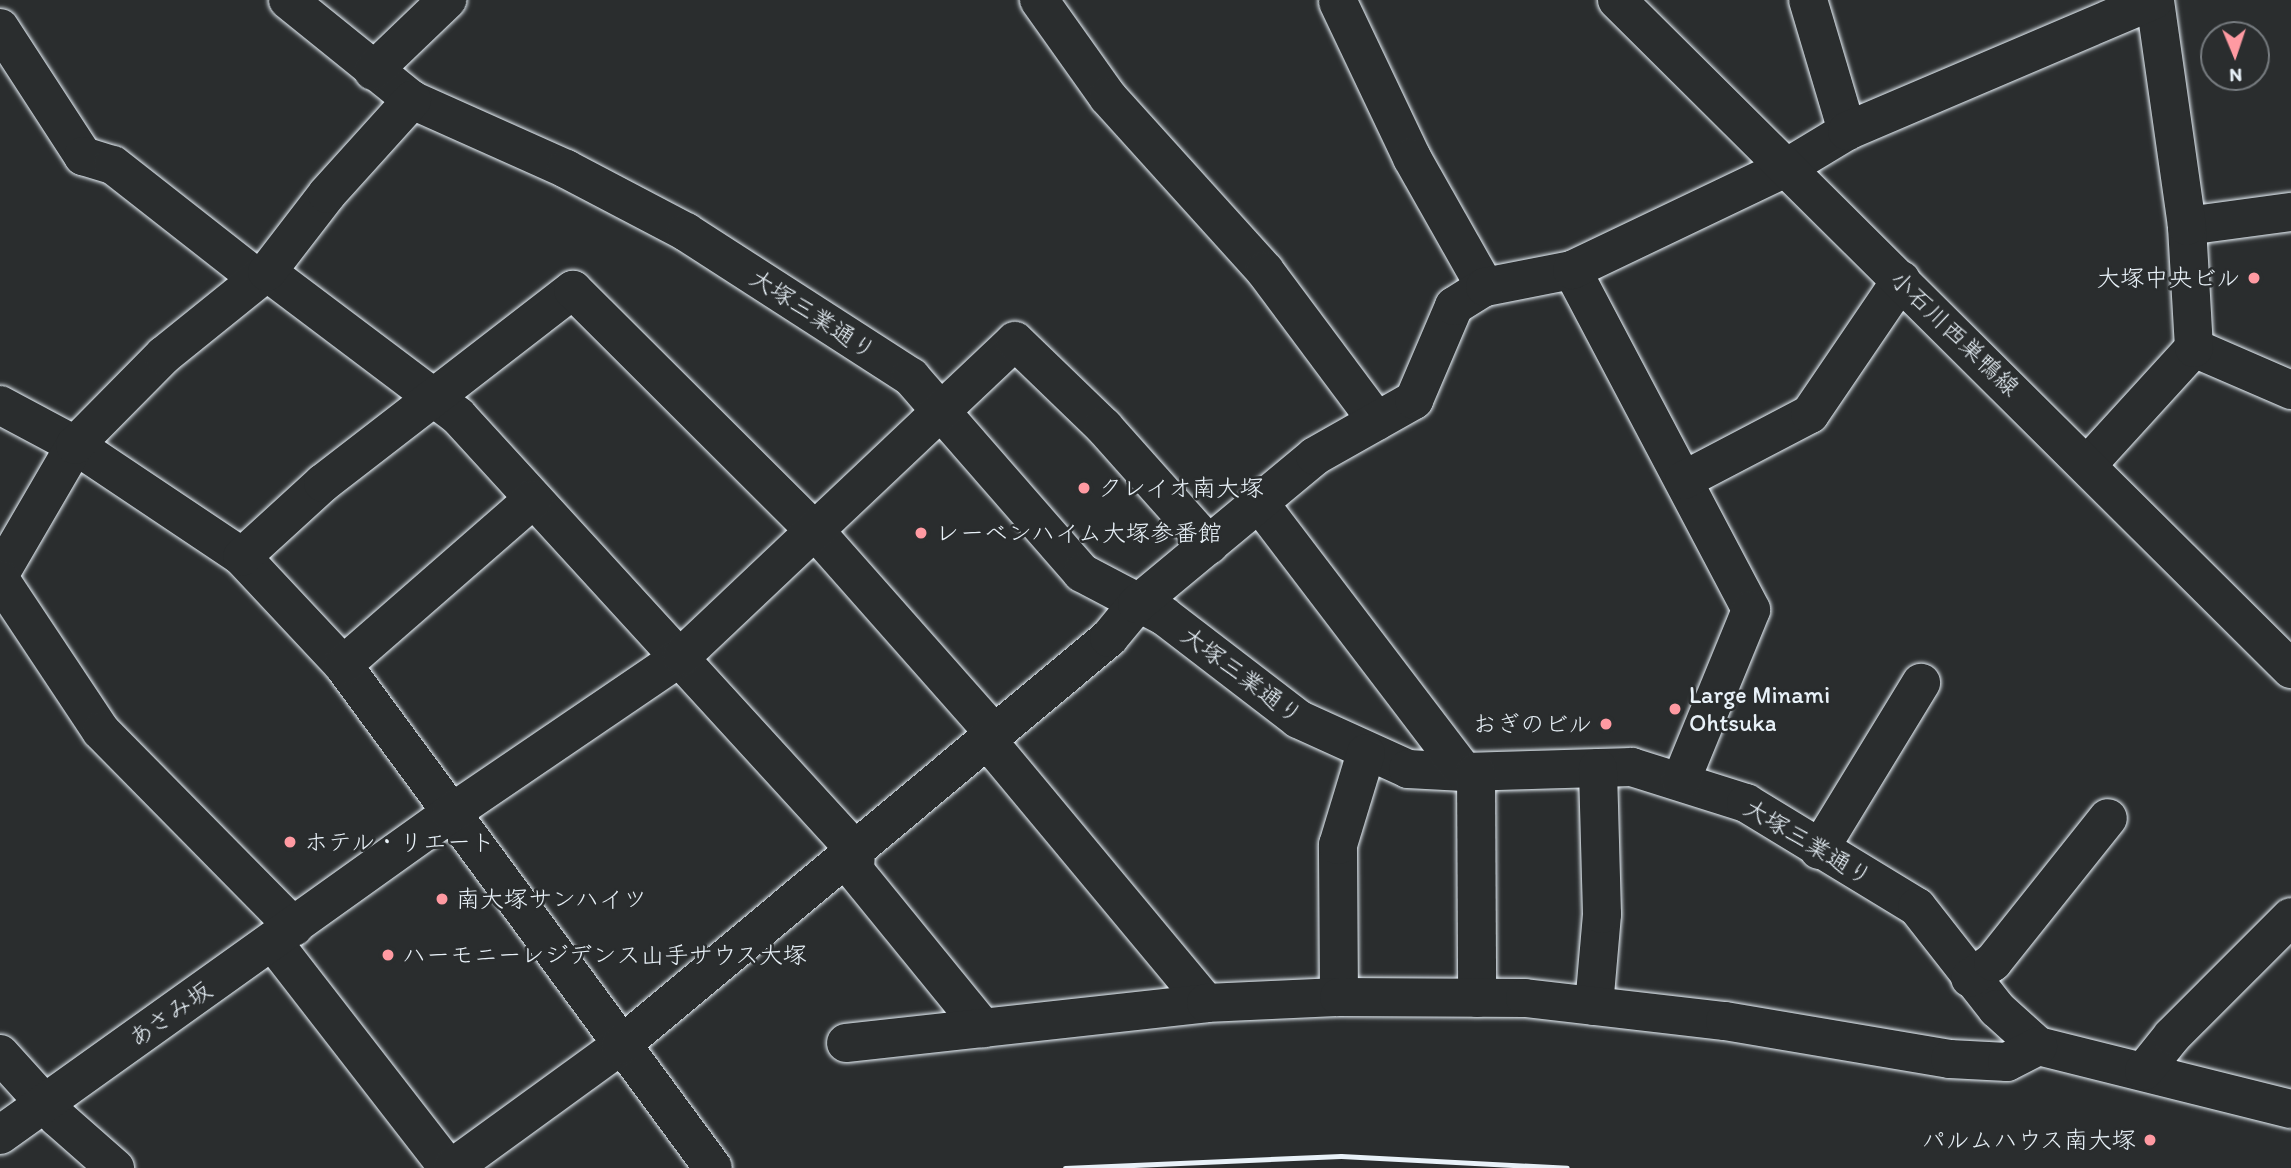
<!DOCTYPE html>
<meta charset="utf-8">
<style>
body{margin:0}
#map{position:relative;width:2291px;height:1168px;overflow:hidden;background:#2a2d2e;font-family:Itim,"Klee One",sans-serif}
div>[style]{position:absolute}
.roads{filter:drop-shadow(0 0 2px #e8f1f8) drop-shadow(0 0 2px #e8f1f8)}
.minor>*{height:38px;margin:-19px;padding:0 19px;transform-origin:19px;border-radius:19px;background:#2a2d2e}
.major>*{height:38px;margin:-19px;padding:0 19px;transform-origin:19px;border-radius:19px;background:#2a2d2e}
.rail>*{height:5px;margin:-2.5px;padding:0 2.5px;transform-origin:2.5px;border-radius:2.5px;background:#e8f1f8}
.dots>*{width:19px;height:19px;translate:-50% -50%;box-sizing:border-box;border:4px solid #2a2d2e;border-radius:50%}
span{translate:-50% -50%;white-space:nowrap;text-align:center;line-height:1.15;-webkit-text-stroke:5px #2a2d2e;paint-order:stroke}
.poi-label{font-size:24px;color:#e8f1f8}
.right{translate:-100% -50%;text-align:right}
.left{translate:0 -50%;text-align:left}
.street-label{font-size:24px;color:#e8f1f8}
.north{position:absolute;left:2200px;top:21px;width:70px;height:70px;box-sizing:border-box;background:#2a2d2e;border:2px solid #767b7f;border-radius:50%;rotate:178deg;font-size:19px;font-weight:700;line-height:28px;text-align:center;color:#e8f1f8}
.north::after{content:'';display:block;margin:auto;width:24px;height:32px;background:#ff9aa2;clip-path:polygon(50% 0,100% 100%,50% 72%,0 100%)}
</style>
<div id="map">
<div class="roads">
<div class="minor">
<i style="left:288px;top:0;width:159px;rotate:38.9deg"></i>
<i style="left:412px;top:100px;width:169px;rotate:24.1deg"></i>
<i style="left:566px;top:169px;width:136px;rotate:27.7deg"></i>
<i style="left:686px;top:232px;width:268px;rotate:32.8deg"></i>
<i style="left:911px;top:377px;width:260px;rotate:48.9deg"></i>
<i style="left:1082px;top:573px;width:93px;rotate:27.7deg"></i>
<i style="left:1164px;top:616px;width:169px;rotate:37.5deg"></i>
<i style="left:1298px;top:719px;width:121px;rotate:24.4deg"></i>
<i style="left:1408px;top:769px;width:56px;rotate:3.1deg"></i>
<i style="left:1464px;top:772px;width:168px;rotate:-1.7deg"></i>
<i style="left:1632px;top:767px;width:120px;rotate:17.5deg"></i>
<i style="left:1746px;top:803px;width:200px;rotate:31.3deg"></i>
<i style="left:1917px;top:907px;width:130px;rotate:51.9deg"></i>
<i style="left:1997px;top:1009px;width:55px;rotate:42.1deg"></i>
<i style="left:2038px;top:1046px;width:261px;rotate:14deg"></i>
<i style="left:1039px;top:0;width:119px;rotate:54.6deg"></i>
<i style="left:1108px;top:97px;width:234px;rotate:47.9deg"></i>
<i style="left:1265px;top:271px;width:187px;rotate:53.3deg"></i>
<i style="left:1808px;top:0;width:137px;rotate:73.4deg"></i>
<i style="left:1338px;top:2px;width:173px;rotate:64.6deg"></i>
<i style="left:1412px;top:158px;width:148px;rotate:60.5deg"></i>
<i style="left:0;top:28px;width:153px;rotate:57deg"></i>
<i style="left:83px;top:156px;width:31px;rotate:17deg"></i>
<i style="left:113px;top:165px;width:183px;rotate:38.1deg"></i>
<i style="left:373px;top:71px;width:103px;rotate:-43.8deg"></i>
<i style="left:2187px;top:226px;width:105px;rotate:-7.7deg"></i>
<i style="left:1572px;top:270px;width:384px;rotate:62.2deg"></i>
<i style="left:1751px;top:610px;width:185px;rotate:112.3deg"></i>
<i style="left:267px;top:272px;width:239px;rotate:37deg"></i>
<i style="left:458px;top:416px;width:590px;rotate:47.54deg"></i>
<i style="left:856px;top:851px;width:20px;rotate:93deg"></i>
<i style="left:855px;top:871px;width:203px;rotate:50.8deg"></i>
<i style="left:2194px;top:348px;width:106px;rotate:23.4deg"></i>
<i style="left:0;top:405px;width:85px;rotate:28.1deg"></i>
<i style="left:75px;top:445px;width:201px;rotate:33.8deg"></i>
<i style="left:242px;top:557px;width:148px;rotate:46.9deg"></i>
<i style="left:343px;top:665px;width:624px;rotate:53.66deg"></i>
<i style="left:2089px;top:463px;width:156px;rotate:-47.6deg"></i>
<i style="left:2194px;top:348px;width:122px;rotate:-93.3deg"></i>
<i style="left:2187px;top:226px;width:228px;rotate:-98.1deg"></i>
<i style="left:1684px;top:480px;width:142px;rotate:-27.6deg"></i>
<i style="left:1810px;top:414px;width:162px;rotate:-55.8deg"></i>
<i style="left:1260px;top:504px;width:337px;rotate:52.7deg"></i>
<i style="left:242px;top:557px;width:110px;rotate:-42.4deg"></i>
<i style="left:323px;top:483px;width:316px;rotate:-37.7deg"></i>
<i style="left:573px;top:290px;width:343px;rotate:44.9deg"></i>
<i style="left:816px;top:532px;width:268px;rotate:48.5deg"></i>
<i style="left:0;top:574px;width:149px;rotate:-59.8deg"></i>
<i style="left:75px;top:445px;width:127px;rotate:-45.3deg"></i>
<i style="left:164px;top:355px;width:132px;rotate:-38.9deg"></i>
<i style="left:267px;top:272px;width:98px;rotate:-52.4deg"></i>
<i style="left:327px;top:194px;width:127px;rotate:-47.9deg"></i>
<i style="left:0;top:579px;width:182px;rotate:56.4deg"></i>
<i style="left:101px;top:731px;width:275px;rotate:45.4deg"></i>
<i style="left:343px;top:665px;width:252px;rotate:-41.1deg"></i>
<i style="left:987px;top:740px;width:342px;rotate:50.2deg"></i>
<i style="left:1476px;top:772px;width:226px;rotate:89.7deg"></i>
<i style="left:1819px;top:850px;width:196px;rotate:-58.6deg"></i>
<i style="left:273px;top:942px;width:286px;rotate:52.2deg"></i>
<i style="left:1970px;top:978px;width:28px;rotate:-35deg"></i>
<i style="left:1993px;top:962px;width:184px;rotate:-51.4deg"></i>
<i style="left:1339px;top:997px;width:152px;rotate:-90.4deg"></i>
<i style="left:1338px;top:845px;width:96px;rotate:-73.1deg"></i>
<i style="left:1594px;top:1006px;width:92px;rotate:-85deg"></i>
<i style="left:1602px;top:914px;width:146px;rotate:-91.6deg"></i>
<i style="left:846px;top:1043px;width:362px;rotate:-6.3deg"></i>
<i style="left:1206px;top:1003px;width:133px;rotate:-2.6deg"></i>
<i style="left:1339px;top:997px;width:186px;rotate:0.3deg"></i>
<i style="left:1525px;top:998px;width:201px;rotate:6.6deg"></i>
<i style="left:1725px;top:1021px;width:228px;rotate:9.6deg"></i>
<i style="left:1950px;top:1059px;width:57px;rotate:3deg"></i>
<i style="left:2007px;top:1062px;width:35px;rotate:-27deg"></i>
<i style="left:0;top:1054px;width:86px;rotate:47.8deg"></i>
<i style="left:58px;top:1118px;width:76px;rotate:41.3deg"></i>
<i style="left:2144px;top:1071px;width:45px;rotate:-51.3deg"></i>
<i style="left:2172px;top:1036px;width:168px;rotate:-45deg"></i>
<i style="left:0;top:1135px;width:554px;rotate:-35.53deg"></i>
<i style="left:451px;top:813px;width:279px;rotate:-34.2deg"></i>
<i style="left:682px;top:656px;width:458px;rotate:-43.4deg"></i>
<i style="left:1015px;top:341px;width:124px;rotate:44deg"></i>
<i style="left:1104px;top:427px;width:158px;rotate:48.3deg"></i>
<i style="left:452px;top:1168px;width:208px;rotate:-36deg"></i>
<i style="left:620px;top:1046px;width:637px;rotate:-39.84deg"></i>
<i style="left:1109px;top:638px;width:44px;rotate:-50.5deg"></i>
<i style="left:1137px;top:604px;width:231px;rotate:-39.7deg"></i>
<i style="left:1315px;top:456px;width:114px;rotate:-29.5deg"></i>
<i style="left:1414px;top:400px;width:102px;rotate:-66.9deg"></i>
<i style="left:1454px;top:306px;width:36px;rotate:-32deg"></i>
<i style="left:1485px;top:287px;width:89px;rotate:-11.1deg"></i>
<i style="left:1572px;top:270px;width:237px;rotate:-25.5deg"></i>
<i style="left:1786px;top:168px;width:71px;rotate:-31.2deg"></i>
<i style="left:1847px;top:131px;width:334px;rotate:-23.1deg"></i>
</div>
<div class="major">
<i style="left:1617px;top:0;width:950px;rotate:44.79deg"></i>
</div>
</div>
<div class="rail">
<i style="left:1065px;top:1168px;width:276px;rotate:-2.5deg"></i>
<i style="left:1341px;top:1156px;width:226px;rotate:3deg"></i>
</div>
<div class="dots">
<i style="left:2254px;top:278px;background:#ff9aa2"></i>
<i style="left:1084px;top:488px;background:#ff9aa2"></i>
<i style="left:921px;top:533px;background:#ff9aa2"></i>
<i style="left:1675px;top:709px;background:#ff9aa2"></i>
<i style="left:1606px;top:724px;background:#ff9aa2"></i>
<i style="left:290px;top:842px;background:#ff9aa2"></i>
<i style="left:442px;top:899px;background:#ff9aa2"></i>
<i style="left:388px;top:955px;background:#ff9aa2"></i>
<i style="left:2150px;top:1140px;background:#ff9aa2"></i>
</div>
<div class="poi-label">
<span class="right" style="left:2240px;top:278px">大塚中央ビル</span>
<span class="left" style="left:1098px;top:488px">クレイオ南大塚</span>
<span class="left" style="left:935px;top:533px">レーベンハイム大塚参番館</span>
<span class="left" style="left:1689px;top:709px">Large Minami<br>Ohtsuka</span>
<span class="right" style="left:1592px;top:724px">おぎのビル</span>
<span class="left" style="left:304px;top:842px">ホテル・リエート</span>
<span class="left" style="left:456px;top:899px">南大塚サンハイツ</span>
<span class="left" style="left:402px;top:955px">ハーモニーレジデンス山手サウス大塚</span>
<span class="right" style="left:2136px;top:1140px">パルムハウス南大塚</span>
</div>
<div class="street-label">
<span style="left:813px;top:314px;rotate:33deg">大塚三業通り</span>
<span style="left:1955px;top:333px;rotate:44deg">小石川西巣鴨線</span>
<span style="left:1242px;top:675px;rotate:37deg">大塚三業通り</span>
<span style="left:1808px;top:842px;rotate:31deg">大塚三業通り</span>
<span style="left:170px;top:1014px;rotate:-35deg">あさみ坂</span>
</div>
<div class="north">N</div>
</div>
